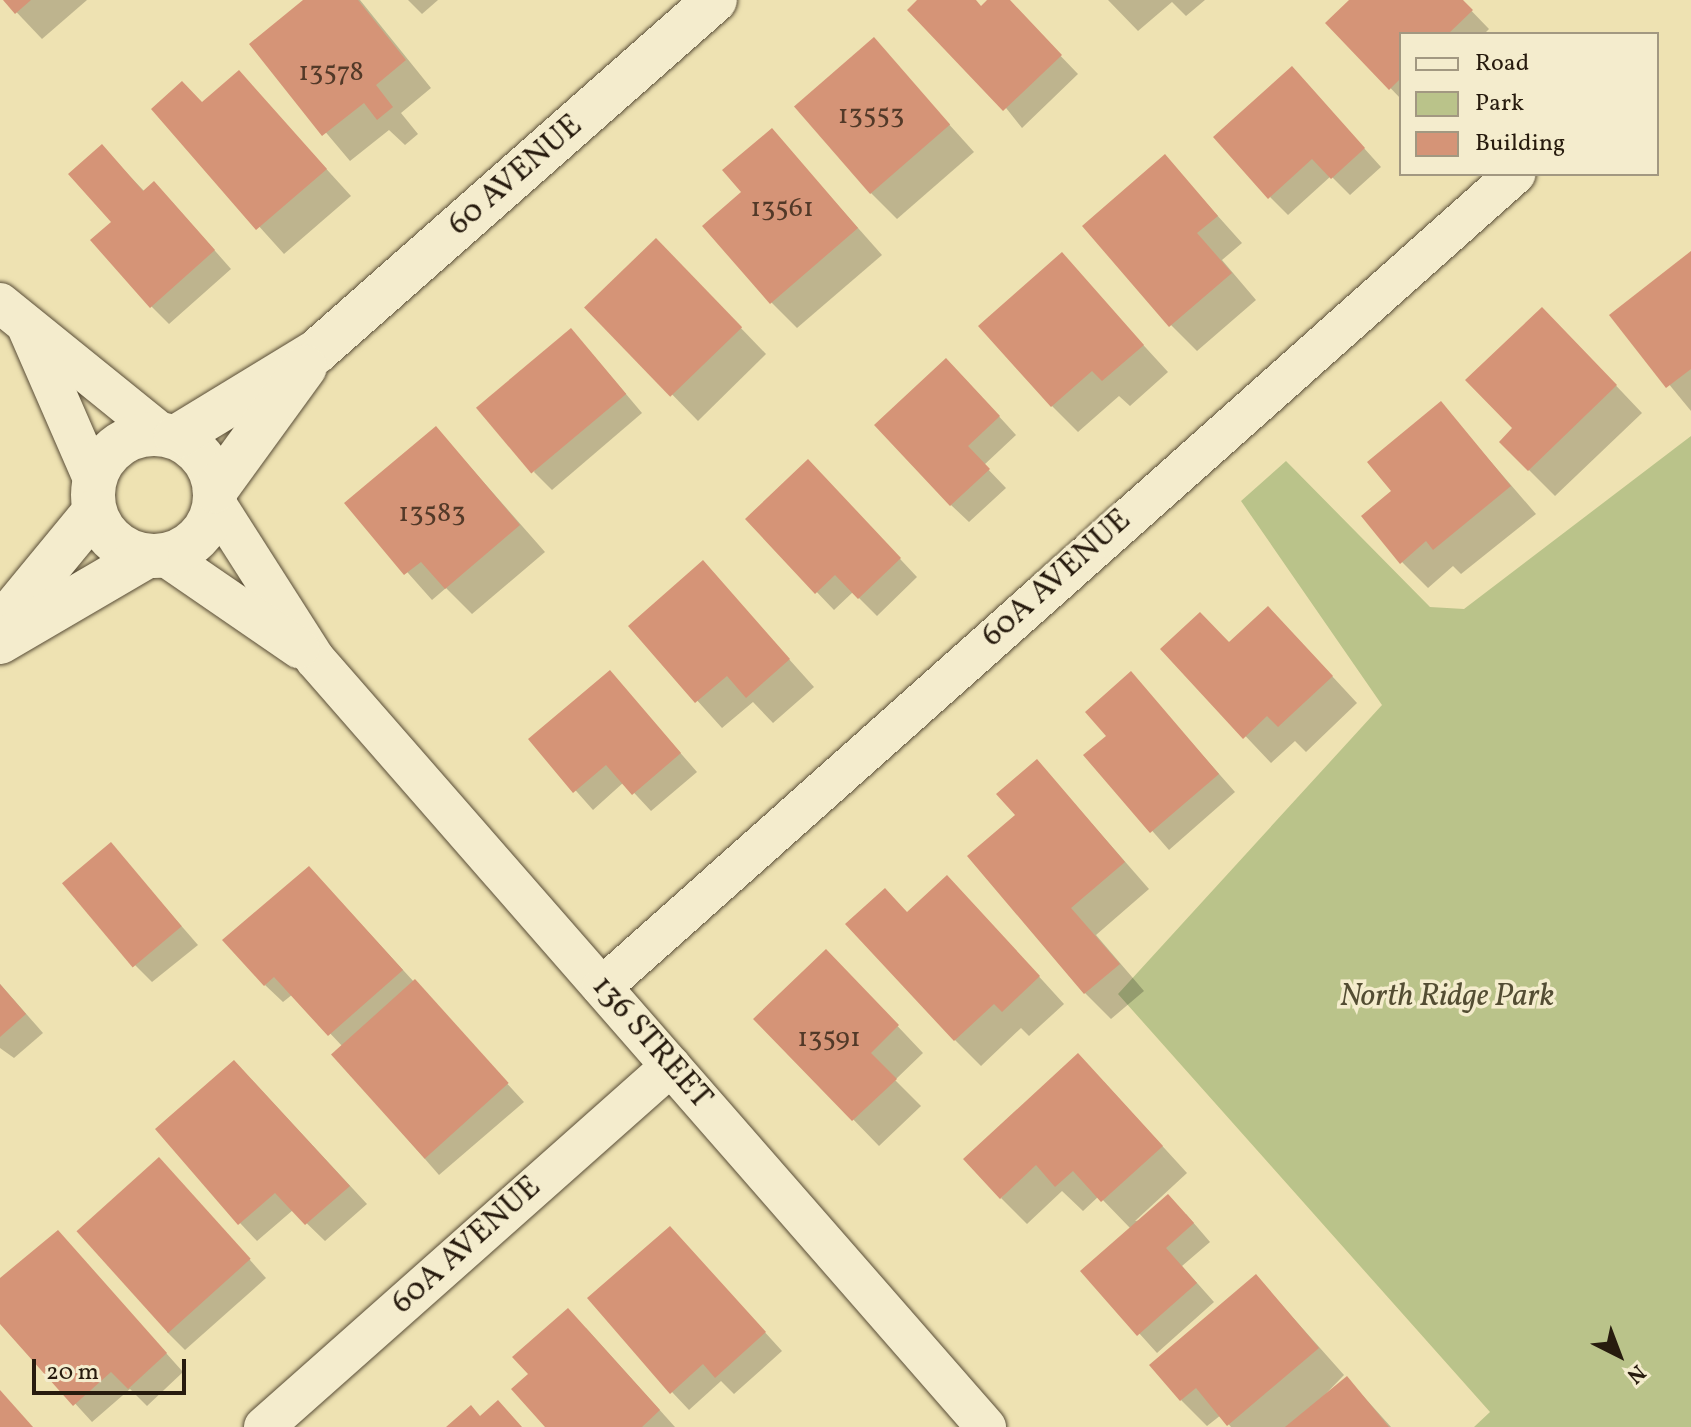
<!DOCTYPE html>
<style>
body{margin:0}
#map{position:relative;width:1691px;height:1427px;overflow:hidden;background:#eee2b2;font-family:Vollkorn,serif}
div>[style]{position:absolute}
.green>*{inset:0;background:#bac38a}
.shadow>*{inset:0;background:#0003}
.building>*{inset:0;background:#d59477;transform-origin:0 0}
.roads{filter:drop-shadow(0 0 2px #594d37) drop-shadow(0 0 2px #594d37)}
.minor>*{height:40px;margin:-20px;padding:0 20px;transform-origin:20px;border-radius:20px;background:#f4eccd}
.tertiary>*{height:44px;margin:-22px;padding:0 22px;transform-origin:22px;border-radius:22px;background:#f4eccd}
.tertiary>.ring{margin:-22px;padding:0;box-sizing:content-box;background:none;border:44px solid #f4eccd;border-radius:50%}
span{translate:-50% -50%;white-space:nowrap;text-align:center;line-height:1.15;-webkit-text-stroke:7px #f4eccd;paint-order:stroke}
.number-label{font-size:28px;color:#523928}
.number-label span{-webkit-text-stroke-width:0}
.street-label{font-size:32px;color:#271b0e}
.park-label{font-size:32px;color:#534d33;font-style:italic}
.legend{position:absolute;left:1399px;top:32px;width:260px;height:144px;box-sizing:border-box;background:#f4eccd;border:2px solid #a29881;margin:0;padding:10px 14px;list-style:none;font-size:24px;color:#271b0e}
.legend li{display:flex;align-items:center;gap:16px;height:40px}
.legend b{width:40px;border:2px solid #a29881}
.north{position:absolute;left:1579px;top:1315px;width:80px;height:80px;-webkit-text-stroke:6px #f4eccd;paint-order:stroke;rotate:138deg;font-size:22px;font-weight:700;line-height:32px;text-align:center;color:#271b0e}
.north::after{content:'';display:block;margin:auto;width:28px;height:36px;background:#271b0e;clip-path:polygon(50% 0,100% 100%,50% 72%,0 100%)}
.scale{position:absolute;left:32px;top:1359px;width:154px;height:36px;box-sizing:border-box;border:4px solid #271b0e;border-top:0;padding-left:10px;font-size:24px;line-height:28px;white-space:nowrap;color:#271b0e;-webkit-text-stroke:6px #f4eccd;paint-order:stroke}
</style>
<div id="map">
<div class="green">
<i style="clip-path:polygon(1691px 436px,1691px 1427px,1474px 1427px,1490px 1412px,1118px 994px,1382px 705px,1241px 501px,1286px 461px,1430px 607px,1464px 609px)"></i>
</div>
<div class="shadow">
<i style="clip-path:polygon(5px 0,87px 0,42px 39px)"></i>
<i style="clip-path:polygon(307px 0,360px 0,431px 88px,401px 113px,418px 134px,405px 145px,389px 130px,350px 161px,252px 45px)"></i>
<i style="clip-path:polygon(408px 0,438px 0,422px 14px)"></i>
<i style="clip-path:polygon(920px 0,974px 0,982px 8px,990px 0,1007px 0,1078px 74px,1022px 128px)"></i>
<i style="clip-path:polygon(1108px 0,1205px 0,1186px 16px,1172px 2px,1138px 31px)"></i>
<i style="clip-path:polygon(1352px 0,1461px 0,1489px 29px,1484px 34px,1401px 34px,1401px 99px,1328px 23px)"></i>
<i style="clip-path:polygon(873px 40px,974px 152px,897px 219px,871px 193px)"></i>
<i style="clip-path:polygon(239px 73px,351px 196px,284px 254px,154px 110px,203px 104px)"></i>
<i style="clip-path:polygon(1309px 87px,1381px 167px,1350px 195px,1331px 176px,1288px 215px,1270px 197px)"></i>
<i style="clip-path:polygon(772px 131px,882px 255px,797px 328px,771px 302px)"></i>
<i style="clip-path:polygon(102px 147px,145px 192px,172px 202px,231px 269px,169px 324px,151px 306px,113px 223px)"></i>
<i style="clip-path:polygon(1165px 157px,1242px 243px,1222px 260px,1256px 300px,1197px 351px,1171px 325px)"></i>
<i style="clip-path:polygon(1691px 254px,1691px 411px,1612px 315px)"></i>
<i style="clip-path:polygon(1061px 255px,1168px 372px,1130px 406px,1119px 396px,1078px 432px,1052px 406px)"></i>
<i style="clip-path:polygon(682px 267px,766px 354px,698px 421px,587px 307px)"></i>
<i style="clip-path:polygon(1568px 335px,1642px 413px,1555px 496px,1501px 442px,1515px 428px)"></i>
<i style="clip-path:polygon(588px 349px,642px 413px,552px 490px,534px 472px)"></i>
<i style="clip-path:polygon(964px 378px,1016px 435px,984px 465px,1006px 488px,969px 522px,951px 505px)"></i>
<i style="clip-path:polygon(1441px 404px,1536px 514px,1461px 574px,1453px 566px,1428px 588px,1402px 562px,1394px 491px)"></i>
<i style="clip-path:polygon(436px 428px,545px 552px,472px 614px,446px 588px,432px 600px,346px 503px)"></i>
<i style="clip-path:polygon(826px 480px,917px 577px,877px 616px,853px 592px,834px 610px,747px 519px)"></i>
<i style="clip-path:polygon(703px 563px,814px 687px,773px 723px,753px 702px,722px 728px,631px 627px)"></i>
<i style="clip-path:polygon(1294px 635px,1357px 703px,1306px 752px,1295px 741px,1271px 763px,1163px 649px)"></i>
<i style="clip-path:polygon(610px 672px,697px 772px,651px 811px,624px 782px,593px 810px,531px 740px)"></i>
<i style="clip-path:polygon(1131px 674px,1235px 792px,1169px 850px,1086px 755px,1109px 736px)"></i>
<i style="clip-path:polygon(1037px 761px,1149px 889px,1096px 935px,1144px 991px,1111px 1019px,1085px 993px,1017px 816px)"></i>
<i style="clip-path:polygon(111px 845px,198px 945px,152px 982px,134px 964px)"></i>
<i style="clip-path:polygon(327px 887px,524px 1102px,439px 1175px,334px 1055px,343px 1047px,293px 994px,283px 1002px,265px 985px)"></i>
<i style="clip-path:polygon(973px 904px,1064px 1004px,1029px 1036px,1021px 1028px,981px 1066px,955px 1040px,908px 914px)"></i>
<i style="clip-path:polygon(852px 978px,923px 1053px,895px 1080px,921px 1106px,879px 1146px,756px 1019px)"></i>
<i style="clip-path:polygon(0 984px,43px 1033px,14px 1058px,0 1048px)"></i>
<i style="clip-path:polygon(252px 1080px,367px 1204px,325px 1241px,293px 1210px,257px 1241px,240px 1223px)"></i>
<i style="clip-path:polygon(1104px 1082px,1187px 1173px,1135px 1221px,1186px 1214px,1210px 1242px,1182px 1266px,1214px 1302px,1157px 1353px,1083px 1271px,1131px 1229px,1099px 1196px,1083px 1211px,1062px 1191px,1027px 1224px,1001px 1198px)"></i>
<i style="clip-path:polygon(177px 1178px,266px 1278px,185px 1350px,167px 1332px)"></i>
<i style="clip-path:polygon(687px 1246px,782px 1351px,734px 1394px,721px 1381px,689px 1410px,672px 1392px)"></i>
<i style="clip-path:polygon(75px 1251px,183px 1372px,147px 1406px,130px 1389px,92px 1422px,0 1321px,0 1281px)"></i>
<i style="clip-path:polygon(1256px 1276px,1344px 1375px,1315px 1405px,1347px 1378px,1391px 1427px,1231px 1427px,1221px 1415px,1207px 1426px,1181px 1400px)"></i>
<i style="clip-path:polygon(586px 1328px,675px 1427px,548px 1427px)"></i>
</div>
<div class="building">
<i style="clip-path:polygon(3px 0,31px 0,15px 14px)"></i>
<i style="clip-path:polygon(303px 0,358px 0,406px 60px,376px 85px,393px 107px,377px 120px,364px 103px,322px 136px,249px 44px)"></i>
<i style="clip-path:polygon(917px 0,976px 0,981px 6px,987px 0,1010px 0,1062px 55px,1003px 111px,907px 10px)"></i>
<i style="clip-path:polygon(1349px 0,1463px 0,1473px 10px,1448px 34px,1401px 34px,1401px 78px,1389px 90px,1325px 23px)"></i>
<i style="left:874px;top:37px;width:116px;height:106px;rotate:49deg"></i>
<i style="clip-path:polygon(1292px 66px,1365px 148px,1331px 179px,1312px 159px,1268px 199px,1213px 137px)"></i>
<i style="clip-path:polygon(239px 70px,327px 169px,256px 230px,151px 109px,182px 81px,202px 102px)"></i>
<i style="clip-path:polygon(772px 128px,858px 228px,770px 304px,702px 226px,741px 192px,722px 170px)"></i>
<i style="clip-path:polygon(102px 144px,143px 191px,154px 181px,215px 250px,150px 308px,90px 240px,111px 222px,68px 174px)"></i>
<i style="clip-path:polygon(1165px 154px,1218px 216px,1197px 233px,1232px 273px,1169px 327px,1082px 226px)"></i>
<i style="left:656px;top:238px;width:124px;height:100px;rotate:46deg"></i>
<i style="clip-path:polygon(1691px 251px,1691px 369px,1666px 388px,1609px 315px)"></i>
<i style="clip-path:polygon(1062px 252px,1144px 345px,1102px 381px,1092px 371px,1051px 407px,978px 326px)"></i>
<i style="clip-path:polygon(1542px 307px,1617px 385px,1528px 471px,1499px 442px,1512px 428px,1465px 380px)"></i>
<i style="left:571px;top:328px;width:86px;height:124px;rotate:50deg"></i>
<i style="clip-path:polygon(946px 358px,1000px 416px,968px 446px,990px 469px,950px 506px,874px 425px)"></i>
<i style="clip-path:polygon(1441px 401px,1511px 486px,1433px 550px,1426px 541px,1400px 564px,1361px 516px,1391px 491px,1367px 462px)"></i>
<i style="clip-path:polygon(436px 426px,520px 525px,445px 589px,421px 562px,404px 575px,344px 503px)"></i>
<i style="clip-path:polygon(808px 459px,901px 558px,858px 599px,835px 575px,815px 594px,745px 519px)"></i>
<i style="clip-path:polygon(703px 560px,790px 659px,746px 698px,727px 676px,695px 703px,628px 626px)"></i>
<i style="clip-path:polygon(1268px 606px,1333px 676px,1278px 727px,1267px 716px,1243px 739px,1160px 649px,1200px 612px,1229px 642px)"></i>
<i style="clip-path:polygon(610px 670px,681px 753px,632px 795px,606px 765px,573px 793px,528px 739px)"></i>
<i style="clip-path:polygon(1131px 671px,1219px 774px,1150px 833px,1083px 755px,1106px 736px,1085px 712px)"></i>
<i style="clip-path:polygon(1037px 759px,1125px 862px,1071px 908px,1120px 964px,1084px 994px,967px 856px,1015px 815px,996px 794px)"></i>
<i style="left:111px;top:842px;width:110px;height:64px;rotate:50deg"></i>
<i style="clip-path:polygon(309px 866px,403px 970px,328px 1036px,274px 977px,264px 986px,222px 940px)"></i>
<i style="clip-path:polygon(947px 875px,1040px 976px,1002px 1012px,994px 1004px,954px 1041px,845px 924px,885px 888px,907px 912px)"></i>
<i style="clip-path:polygon(826px 949px,899px 1025px,871px 1053px,897px 1079px,852px 1121px,753px 1019px)"></i>
<i style="left:415px;top:979px;width:140px;height:113px;rotate:48deg"></i>
<i style="clip-path:polygon(0 984px,26px 1014px,0 1037px)"></i>
<i style="clip-path:polygon(1078px 1053px,1163px 1146px,1101px 1202px,1073px 1171px,1055px 1187px,1036px 1165px,1000px 1199px,963px 1159px)"></i>
<i style="clip-path:polygon(234px 1060px,350px 1186px,305px 1225px,275px 1193px,238px 1225px,155px 1129px)"></i>
<i style="left:159px;top:1157px;width:137px;height:111px;rotate:48deg"></i>
<i style="clip-path:polygon(1168px 1194px,1194px 1223px,1166px 1248px,1197px 1283px,1137px 1336px,1080px 1271px)"></i>
<i style="clip-path:polygon(670px 1226px,766px 1332px,715px 1378px,703px 1364px,670px 1394px,587px 1298px)"></i>
<i style="clip-path:polygon(58px 1230px,167px 1353px,128px 1389px,111px 1372px,73px 1406px,0 1324px,0 1278px)"></i>
<i style="clip-path:polygon(1256px 1274px,1319px 1348px,1227px 1426px,1196px 1388px,1180px 1401px,1149px 1365px)"></i>
<i style="clip-path:polygon(568px 1308px,660px 1410px,642px 1427px,545px 1427px,511px 1389px,528px 1374px,512px 1357px)"></i>
<i style="clip-path:polygon(1347px 1376px,1389px 1427px,1285px 1427px)"></i>
<i style="clip-path:polygon(0 1390px,33px 1427px,0 1427px)"></i>
<i style="clip-path:polygon(498px 1400px,522px 1427px,446px 1427px,471px 1405px,480px 1416px)"></i>
</div>
<div class="roads">
<div class="minor">
<i style="left:0;top:303px;width:208px;rotate:39deg"></i>
<i style="left:28px;top:329px;width:166px;rotate:66.5deg"></i>
<i style="left:215px;top:502px;width:186px;rotate:57.5deg"></i>
<i style="left:315px;top:659px;width:1020px;rotate:48.86deg"></i>
<i style="left:165px;top:556px;width:163px;rotate:34.5deg"></i>
<i style="left:602px;top:987px;width:1223px;rotate:-41.68deg"></i>
<i style="left:264px;top:1427px;width:544px;rotate:-41.57deg"></i>
</div>
<div class="tertiary">
<i class="ring" style="left:93px;top:434px;width:78px;height:78px"></i>
<i style="left:176px;top:437px;width:164px;rotate:-31.3deg"></i>
<i style="left:316px;top:352px;width:532px;rotate:-41.42deg"></i>
<i style="left:215px;top:491px;width:153px;rotate:-54deg"></i>
<i style="left:0;top:626px;width:148px;rotate:-50.5deg"></i>
<i style="left:0;top:642px;width:170px;rotate:-30.3deg"></i>
</div>
</div>
<div class="number-label">
<span style="left:331px;top:73px">13578</span>
<span style="left:871px;top:116px">13553</span>
<span style="left:782px;top:209px">13561</span>
<span style="left:432px;top:514px">13583</span>
<span style="left:829px;top:1039px">13591</span>
</div>
<div class="street-label">
<span style="left:516px;top:176px;rotate:-41deg">60 AVENUE</span>
<span style="left:1057px;top:579px;rotate:-42deg">60A AVENUE</span>
<span style="left:651px;top:1043px;rotate:49deg">136 STREET</span>
<span style="left:467px;top:1246px;rotate:-42deg">60A AVENUE</span>
</div>
<div class="park-label">
<span style="left:1447px;top:997px">North Ridge Park</span>
</div>
<ul class="legend">
<li><b style="height:10px;background:#f4eccd"></b>Road</li>
<li><b style="height:22px;background:#bac38a"></b>Park</li>
<li><b style="height:22px;background:#d59477"></b>Building</li>
</ul>
<div class="north">N</div>
<div class="scale">20 m</div>
</div>
